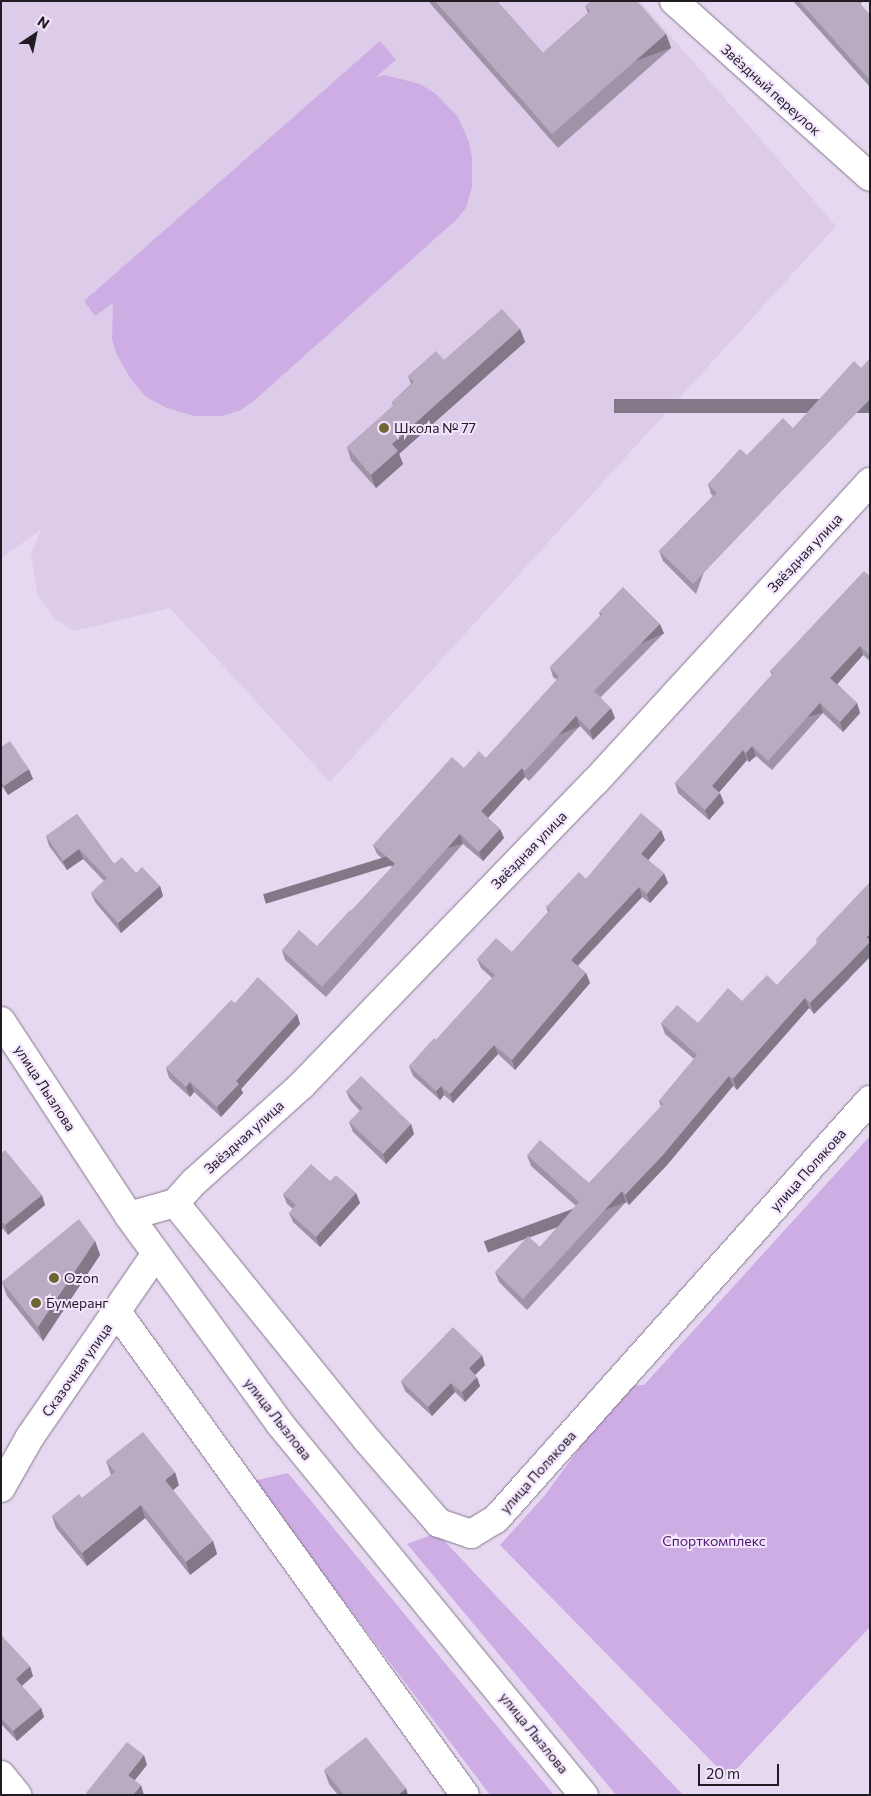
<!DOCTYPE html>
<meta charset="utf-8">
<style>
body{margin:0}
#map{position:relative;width:871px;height:1796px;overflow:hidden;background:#e6d8f0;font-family:Commissioner,sans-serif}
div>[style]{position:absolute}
.built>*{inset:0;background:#dccbe9}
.green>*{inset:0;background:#ceade4}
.roads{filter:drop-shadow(0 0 1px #83778c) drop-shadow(0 0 1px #83778c)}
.street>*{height:28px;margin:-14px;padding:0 14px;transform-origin:14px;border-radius:14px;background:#fff}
.secondary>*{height:28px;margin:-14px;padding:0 14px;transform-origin:14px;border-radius:14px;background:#fff}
.wall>*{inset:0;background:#9f93a7}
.shaded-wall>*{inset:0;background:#827888;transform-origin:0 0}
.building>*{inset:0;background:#b9abc2}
.dots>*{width:14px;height:14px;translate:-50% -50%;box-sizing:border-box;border:2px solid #f3e5fd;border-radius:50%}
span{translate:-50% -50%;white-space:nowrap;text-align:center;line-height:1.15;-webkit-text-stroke:4px #f3e5fd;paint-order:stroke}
.street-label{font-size:14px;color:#211c24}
.poi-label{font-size:14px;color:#211c24}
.left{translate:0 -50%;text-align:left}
.park-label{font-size:14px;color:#4f186b}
.frame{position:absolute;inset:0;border:2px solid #211c24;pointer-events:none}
.north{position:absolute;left:10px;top:10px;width:50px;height:50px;-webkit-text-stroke:4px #f3e5fd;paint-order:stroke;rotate:34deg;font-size:14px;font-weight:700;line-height:20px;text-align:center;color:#211c24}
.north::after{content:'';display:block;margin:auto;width:18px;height:22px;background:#211c24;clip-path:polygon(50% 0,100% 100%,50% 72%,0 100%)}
.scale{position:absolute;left:698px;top:1764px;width:81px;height:22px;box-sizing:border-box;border:2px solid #211c24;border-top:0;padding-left:6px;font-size:15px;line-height:18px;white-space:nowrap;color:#211c24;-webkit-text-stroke:4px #f3e5fd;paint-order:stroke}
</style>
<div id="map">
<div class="built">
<i style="clip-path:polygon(1px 1px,640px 1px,836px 226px,330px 782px,170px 608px,74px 631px,55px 619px,38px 597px,31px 554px,41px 530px,1px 558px)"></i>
</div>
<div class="green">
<i style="clip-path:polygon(380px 41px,396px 60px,376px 77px,385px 75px,420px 84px,436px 94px,458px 117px,469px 142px,472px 158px,472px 187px,466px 208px,457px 219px,255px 400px,241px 410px,223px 416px,195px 416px,167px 408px,146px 397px,130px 378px,116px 353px,112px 339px,113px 303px,95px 316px,84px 301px)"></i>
<i style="clip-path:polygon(870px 1136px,870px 1627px,728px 1778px,500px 1545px,545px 1495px,625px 1386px,644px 1385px)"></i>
<i style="clip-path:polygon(288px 1473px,554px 1795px,490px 1795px,253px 1481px)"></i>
<i style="clip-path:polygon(437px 1533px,683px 1795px,616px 1795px,407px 1544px)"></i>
</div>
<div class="roads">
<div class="street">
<i style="left:674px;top:1px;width:263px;rotate:41.9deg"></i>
<i style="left:175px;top:1203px;width:28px;rotate:-48deg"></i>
<i style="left:194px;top:1182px;width:145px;rotate:-41.9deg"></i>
<i style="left:302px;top:1085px;width:421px;rotate:-46deg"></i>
<i style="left:595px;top:782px;width:407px;rotate:-47.5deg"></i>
<i style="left:129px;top:1216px;width:48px;rotate:-15.8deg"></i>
<i style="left:175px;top:1203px;width:305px;rotate:51deg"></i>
<i style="left:367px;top:1440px;width:110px;rotate:49.1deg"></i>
<i style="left:439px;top:1523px;width:34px;rotate:19deg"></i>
<i style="left:471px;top:1534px;width:29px;rotate:-31deg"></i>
<i style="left:496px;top:1519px;width:562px;rotate:-48.25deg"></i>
<i style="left:117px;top:1312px;width:595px;rotate:54.23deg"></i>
<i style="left:1px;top:1488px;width:59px;rotate:-60.4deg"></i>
<i style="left:30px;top:1437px;width:222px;rotate:-55.5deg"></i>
<i style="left:1px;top:1775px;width:26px;rotate:51deg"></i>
</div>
<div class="secondary">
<i style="left:1px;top:1021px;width:233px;rotate:56.7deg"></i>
<i style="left:129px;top:1216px;width:257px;rotate:54deg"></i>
<i style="left:280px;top:1424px;width:480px;rotate:50.7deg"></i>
</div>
</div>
<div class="wall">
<i style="clip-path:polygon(428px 1px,497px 1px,543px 53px,588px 13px,585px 6px,666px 34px,671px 48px,558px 148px)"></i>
<i style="clip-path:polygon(793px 1px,863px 1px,860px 4px,870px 15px,870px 87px)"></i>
<i style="clip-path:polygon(520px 329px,525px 342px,399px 454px,403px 464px,376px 488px,351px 460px,347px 447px,393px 406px,392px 402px,411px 384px,408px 376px)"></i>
<i style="clip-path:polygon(747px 455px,696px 594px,663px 561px,659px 551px,713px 496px,711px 494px,708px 484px)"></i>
<i style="clip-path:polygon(870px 576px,870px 661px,863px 655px,837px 684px,857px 703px,860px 713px,843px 732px,823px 713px,772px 770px,756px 756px,749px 762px,747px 760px,719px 792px,724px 803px,709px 820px,678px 793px,675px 783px,772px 675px,770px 671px)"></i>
<i style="clip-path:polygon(599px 612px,664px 633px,600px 698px,615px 718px,593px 740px,580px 726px,529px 781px,525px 777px,488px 818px,500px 829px,504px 838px,483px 861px,463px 844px,326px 997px,285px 960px,282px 950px,317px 946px,351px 911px,392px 867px,377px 854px,373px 845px,464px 768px,486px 758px,557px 680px,553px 677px,550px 667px,600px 616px)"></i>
<i style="clip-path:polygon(1px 747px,33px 779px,8px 795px,1px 785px)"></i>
<i style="clip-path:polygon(77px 814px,114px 864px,136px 873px,160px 886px,163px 896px,121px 933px,95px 902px,91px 893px,104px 881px,83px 859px,67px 870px,49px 846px,46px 836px)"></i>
<i style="clip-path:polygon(661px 830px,665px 840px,648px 860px,668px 883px,650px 903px,642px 897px,578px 966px,586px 973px,590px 983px,515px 1070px,498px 1054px,453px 1103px,444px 1095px,440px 1100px,413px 1076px,409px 1066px,436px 1040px,492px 978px,481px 968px,477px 959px,512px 952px,548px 912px,546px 907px,586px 879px)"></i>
<i style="clip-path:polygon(816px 939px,850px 978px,814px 1014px,809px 1008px,737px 1090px,733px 1086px,667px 1165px,629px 1205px,626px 1202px,527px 1310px,499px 1282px,495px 1272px,540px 1247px,576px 1206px,531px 1166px,527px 1155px,589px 1183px,661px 1107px,659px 1101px,694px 1059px,665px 1034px,661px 1023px,698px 1023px,777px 985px,817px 943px)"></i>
<i style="clip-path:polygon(235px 1003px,297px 1014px,300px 1024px,241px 1089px,243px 1093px,221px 1117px,194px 1092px,190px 1097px,169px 1078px,166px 1068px)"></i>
<i style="clip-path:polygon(346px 1091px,411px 1124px,414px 1134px,386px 1164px,353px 1132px,349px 1122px,360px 1111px,350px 1100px)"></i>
<i style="clip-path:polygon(1px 1154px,45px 1205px,8px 1235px,1px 1227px)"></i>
<i style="clip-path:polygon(330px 1181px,356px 1193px,360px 1203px,320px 1247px,293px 1222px,289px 1213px,293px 1209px,287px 1204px,283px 1194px)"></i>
<i style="clip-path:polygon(95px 1241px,100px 1255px,43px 1341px,7px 1296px,2px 1282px)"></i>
<i style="clip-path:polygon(485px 1365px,475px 1375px,480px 1386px,465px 1402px,455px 1392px,432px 1416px,405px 1391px,401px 1381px)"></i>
<i style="clip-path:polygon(106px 1461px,179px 1485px,173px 1490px,213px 1541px,217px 1554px,190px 1575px,145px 1518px,87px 1566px,56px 1528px,52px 1516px,82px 1498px,111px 1475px)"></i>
<i style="clip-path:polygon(1px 1635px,33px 1676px,22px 1686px,41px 1708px,44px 1717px,17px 1741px,1px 1724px)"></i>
<i style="clip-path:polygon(324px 1770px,408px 1795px,338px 1795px,329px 1784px)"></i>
</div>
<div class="shaded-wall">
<i style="left:666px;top:34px;width:15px;height:152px;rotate:70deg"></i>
<i style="clip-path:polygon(520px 329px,525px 342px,399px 454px,403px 464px,376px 488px,371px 475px,392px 444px)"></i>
<i style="left:870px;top:399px;width:14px;height:256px;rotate:90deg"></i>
<i style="left:660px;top:624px;width:10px;height:94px;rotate:66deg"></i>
<i style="clip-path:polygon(860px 646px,863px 655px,834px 688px,830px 678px)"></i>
<i style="left:820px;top:703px;width:10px;height:78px;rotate:73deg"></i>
<i style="clip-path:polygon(857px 703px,860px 713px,843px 732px,840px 722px)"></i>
<i style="clip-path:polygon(611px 708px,615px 718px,593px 740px,590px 730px)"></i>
<i style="left:576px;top:716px;width:11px;height:75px;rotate:68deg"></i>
<i style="clip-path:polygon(752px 746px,756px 756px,749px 762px,746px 753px)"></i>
<i style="clip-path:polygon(743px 750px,747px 760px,716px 796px,712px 786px)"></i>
<i style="clip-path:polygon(522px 768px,525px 777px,485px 821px,481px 811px)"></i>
<i style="clip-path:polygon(29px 769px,33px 779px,8px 795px,4px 786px)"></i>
<i style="clip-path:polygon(720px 793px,724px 803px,709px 820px,705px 810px)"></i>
<i style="clip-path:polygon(500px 829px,504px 838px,483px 861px,479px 852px)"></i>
<i style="clip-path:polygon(661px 830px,665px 840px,645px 864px,641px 854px)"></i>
<i style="left:460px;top:834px;width:10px;height:206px;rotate:73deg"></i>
<i style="clip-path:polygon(79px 849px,83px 859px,67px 870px,63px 861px)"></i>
<i style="clip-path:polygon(664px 873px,668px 883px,650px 903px,647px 894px)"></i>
<i style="clip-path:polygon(160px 886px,163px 896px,121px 933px,118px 923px)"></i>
<i style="clip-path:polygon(639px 887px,642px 897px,574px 969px,571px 960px)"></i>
<i style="clip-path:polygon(870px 933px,870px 957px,814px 1014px,810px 1003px)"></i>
<i style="clip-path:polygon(586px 973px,590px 983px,515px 1070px,512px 1060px)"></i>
<i style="clip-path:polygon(805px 998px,809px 1008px,737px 1090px,733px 1079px)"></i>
<i style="clip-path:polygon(297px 1014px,300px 1024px,241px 1089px,243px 1093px,221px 1117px,217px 1107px,236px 1081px)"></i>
<i style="clip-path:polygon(494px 1045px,498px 1054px,453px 1103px,450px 1094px)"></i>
<i style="clip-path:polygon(729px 1076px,733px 1086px,667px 1165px,629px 1205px,625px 1195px)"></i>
<i style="clip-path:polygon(190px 1082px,194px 1092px,190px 1097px,186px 1087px)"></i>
<i style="clip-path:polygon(441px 1086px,444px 1095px,440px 1100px,436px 1091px)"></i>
<i style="clip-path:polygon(411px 1124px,414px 1134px,386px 1164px,383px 1154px)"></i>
<i style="left:622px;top:1191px;width:12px;height:147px;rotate:70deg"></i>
<i style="clip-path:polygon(356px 1193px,360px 1203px,320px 1247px,316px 1237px)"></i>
<i style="clip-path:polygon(42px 1195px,45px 1205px,8px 1235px,5px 1225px)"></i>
<i style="clip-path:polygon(95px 1241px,100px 1255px,43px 1341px,38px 1327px)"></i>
<i style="clip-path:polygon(482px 1355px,485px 1365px,472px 1378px,469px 1368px)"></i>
<i style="clip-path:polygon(477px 1377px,480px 1386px,465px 1402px,462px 1392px)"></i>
<i style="clip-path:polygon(451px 1383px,455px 1392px,432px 1416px,428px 1407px)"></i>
<i style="clip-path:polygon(175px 1472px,179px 1485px,170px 1493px,165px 1480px)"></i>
<i style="clip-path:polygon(141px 1505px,145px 1518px,87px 1566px,82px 1553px)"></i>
<i style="clip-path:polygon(213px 1541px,217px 1554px,190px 1575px,186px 1562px)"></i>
<i style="clip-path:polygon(30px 1666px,33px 1676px,19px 1688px,16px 1679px)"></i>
<i style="clip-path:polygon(41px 1708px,44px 1717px,17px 1741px,13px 1731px)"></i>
<i style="clip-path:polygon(144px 1755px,147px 1765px,131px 1785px,128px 1775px)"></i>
<i style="clip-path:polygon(141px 1785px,144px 1795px,133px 1795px)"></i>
<i style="clip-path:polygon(406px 1788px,408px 1795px,398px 1795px)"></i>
</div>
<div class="building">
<i style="clip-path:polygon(435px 1px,497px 1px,543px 53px,590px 11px,585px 6px,591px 1px,637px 1px,666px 34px,552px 134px)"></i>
<i style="clip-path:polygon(799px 1px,858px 1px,870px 15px,870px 80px)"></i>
<i style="clip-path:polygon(502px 309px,520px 329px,392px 444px,398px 451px,371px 475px,347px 447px,394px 405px,392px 402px,414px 382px,408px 376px,436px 351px,444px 360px)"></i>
<i style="clip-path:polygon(870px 358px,870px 399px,693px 584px,659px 551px,717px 493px,708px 484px,740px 449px,747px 455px,783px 418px,793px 428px,854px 361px,861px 368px)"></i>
<i style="clip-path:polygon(864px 571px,870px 576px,870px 655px,860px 646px,830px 678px,857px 703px,840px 722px,820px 703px,768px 761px,752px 746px,746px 753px,743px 750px,712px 786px,720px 793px,705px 810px,675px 783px,773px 673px,770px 671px)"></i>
<i style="clip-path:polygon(623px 587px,660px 624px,594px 691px,611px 708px,590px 730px,576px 716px,525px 771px,522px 768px,481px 811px,500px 829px,479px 852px,460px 834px,322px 987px,282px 950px,299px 930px,317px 946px,350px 910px,351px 911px,395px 864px,373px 845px,452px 757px,464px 768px,479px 751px,486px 758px,559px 677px,550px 667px,602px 614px,599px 612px)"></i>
<i style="clip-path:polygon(10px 741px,29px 769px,4px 786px,1px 781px,1px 747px)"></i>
<i style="clip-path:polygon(641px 813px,661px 830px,641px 854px,664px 873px,647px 894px,639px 887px,571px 960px,586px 973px,512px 1060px,494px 1045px,450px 1094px,441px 1086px,436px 1091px,409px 1066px,434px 1038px,436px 1040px,495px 975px,477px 959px,496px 938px,512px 952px,550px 910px,546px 907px,579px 872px,586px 879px)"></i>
<i style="clip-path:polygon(77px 814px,114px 864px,122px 857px,136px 873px,142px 867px,160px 886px,118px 923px,91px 893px,107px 878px,79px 849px,63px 861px,46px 836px)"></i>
<i style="clip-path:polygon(870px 882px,870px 933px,866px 937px,870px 940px,870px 942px,846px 967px,810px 1003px,805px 998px,733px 1079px,729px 1076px,663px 1155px,625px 1195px,622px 1191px,523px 1299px,495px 1272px,528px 1236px,540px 1247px,579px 1202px,527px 1155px,540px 1140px,589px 1183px,663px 1104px,659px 1101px,697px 1055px,661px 1023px,677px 1005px,698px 1023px,728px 988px,742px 1001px,767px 975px,777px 985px,819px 941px,816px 939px)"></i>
<i style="clip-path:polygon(258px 977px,297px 1014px,236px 1081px,239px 1084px,217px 1107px,190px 1082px,186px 1087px,166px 1068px,231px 1000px,235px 1003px)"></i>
<i style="clip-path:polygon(361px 1076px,411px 1124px,383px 1154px,349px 1122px,363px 1108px,346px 1091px)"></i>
<i style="clip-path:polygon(5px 1150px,42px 1195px,5px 1225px,1px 1221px,1px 1154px)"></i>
<i style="clip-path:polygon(311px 1164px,330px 1181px,336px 1175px,356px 1193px,316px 1237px,289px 1213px,296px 1205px,283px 1194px)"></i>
<i style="clip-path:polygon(79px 1219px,95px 1241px,38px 1327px,2px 1282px)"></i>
<i style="clip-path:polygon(453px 1327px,482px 1355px,469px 1368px,477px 1377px,462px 1392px,451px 1383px,428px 1407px,401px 1381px)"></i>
<i style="clip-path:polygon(143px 1432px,175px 1472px,165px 1480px,213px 1541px,186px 1562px,141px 1505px,82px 1553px,52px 1516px,79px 1494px,82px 1498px,115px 1472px,106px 1461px)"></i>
<i style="clip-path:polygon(1px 1635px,30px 1666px,16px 1679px,41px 1708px,13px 1731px,1px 1718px)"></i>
<i style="clip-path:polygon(366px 1737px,406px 1788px,398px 1795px,344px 1795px,324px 1770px)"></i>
<i style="clip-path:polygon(127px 1742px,144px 1755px,128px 1775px,141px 1785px,133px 1795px,88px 1795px,86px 1793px)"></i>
</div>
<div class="dots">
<i style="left:384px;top:428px;background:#6d6633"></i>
<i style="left:54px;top:1278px;background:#6d6633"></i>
<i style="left:36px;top:1303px;background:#6d6633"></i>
</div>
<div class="street-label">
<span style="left:771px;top:90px;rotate:42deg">Звёздный переулок</span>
<span style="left:805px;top:553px;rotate:-47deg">Звёздная улица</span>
<span style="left:529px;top:850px;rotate:-46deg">Звёздная улица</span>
<span style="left:45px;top:1088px;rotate:57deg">улица Лызлова</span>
<span style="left:244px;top:1137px;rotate:-42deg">Звёздная улица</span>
<span style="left:808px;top:1170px;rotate:-48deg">улица Полякова</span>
<span style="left:77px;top:1370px;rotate:-55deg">Сказочная улица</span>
<span style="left:278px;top:1419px;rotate:52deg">улица Лызлова</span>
<span style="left:538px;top:1472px;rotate:-48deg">улица Полякова</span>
<span style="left:534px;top:1733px;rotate:51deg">улица Лызлова</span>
</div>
<div class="poi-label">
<span class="left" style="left:394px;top:428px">Школа № 77</span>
<span class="left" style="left:64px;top:1278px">Ozon</span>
<span class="left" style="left:46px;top:1303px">Бумеранг</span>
</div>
<div class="park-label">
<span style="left:714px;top:1541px">Спорткомплекс</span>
</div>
<div class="frame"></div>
<div class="north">N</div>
<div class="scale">20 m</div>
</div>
